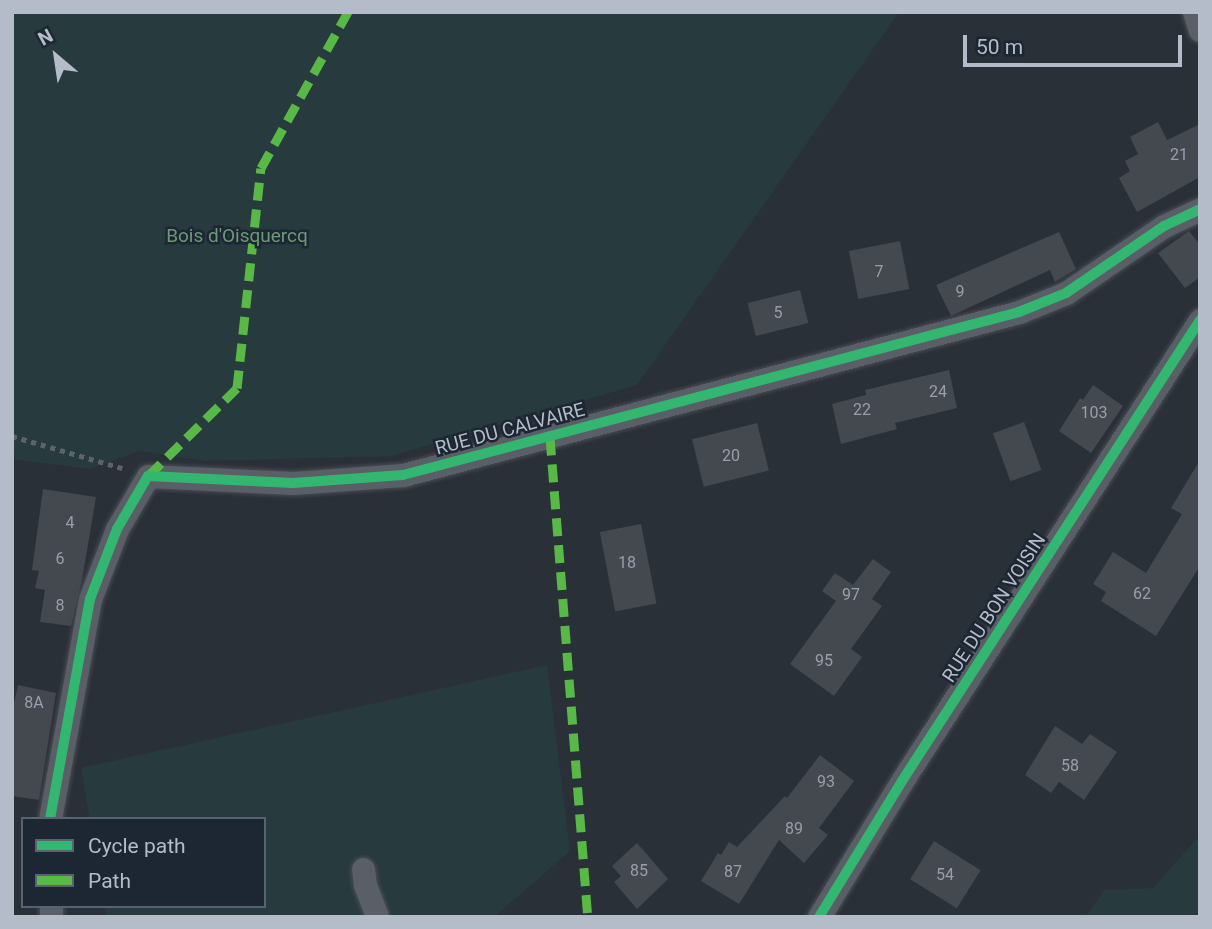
<!DOCTYPE html>
<style>
body{margin:0}
#map{position:relative;width:1212px;height:929px;overflow:hidden;background:#2a3038;font-family:Roboto,sans-serif}
div>[style]{position:absolute}
.green>*{inset:0;background:#273a3e}
.building>*{inset:0;background:#444950;transform-origin:0 0}
.path>*{height:4.5px;margin-top:-2.25px;transform-origin:0;background:repeating-linear-gradient(90deg,#5d636a 0 5px,transparent 0 10px)}
.roads{filter:drop-shadow(0 0 2px #484c53) drop-shadow(0 0 2px #484c53)}
.street>*{height:23px;margin:-11.5px;padding:0 11.5px;transform-origin:11.5px;border-radius:11.5px;background:#5a5e66}
.quiet>*{height:9px;margin-top:-4.5px;transform-origin:0;background:repeating-linear-gradient(90deg,#58b947 0 18px,transparent 0 27px)}
.cycleway>*{height:10px;margin:-5px;padding:0 5px;transform-origin:5px;border-radius:5px;background:#33b770}
span{translate:-50% -50%;white-space:nowrap;text-align:center;line-height:1.15;-webkit-text-stroke:5px #1d2633;paint-order:stroke}
.number-label{font-size:16px;color:#989fab}
.number-label span{-webkit-text-stroke-width:0}
.park-label{font-size:19px;color:#6b9a76}
.street-label{font-size:19px;color:#b4bcc9}
.frame{position:absolute;inset:0;border:14px solid #b4bcc9;pointer-events:none}
.legend{position:absolute;left:21px;top:817px;width:245px;height:91px;box-sizing:border-box;background:#1d2633;border:2px solid #59626f;margin:0;padding:9px 12px;list-style:none;font-size:21px;color:#b4bcc9}
.legend li{display:flex;align-items:center;gap:14px;height:35px}
.legend b{width:35px;border:2px solid #59626f}
.north{position:absolute;left:21px;top:21px;width:70px;height:70px;-webkit-text-stroke:5px #1d2633;paint-order:stroke;rotate:331deg;font-size:19px;font-weight:700;line-height:28px;text-align:center;color:#b4bcc9}
.north::after{content:'';display:block;margin:auto;width:24px;height:32px;background:#b4bcc9;clip-path:polygon(50% 0,100% 100%,50% 72%,0 100%)}
.scale{position:absolute;left:963px;top:35px;width:219px;height:32px;box-sizing:border-box;border:4px solid #b4bcc9;border-top:0;padding-left:9px;font-size:21px;line-height:24px;white-space:nowrap;color:#b4bcc9;-webkit-text-stroke:5px #1d2633;paint-order:stroke}
</style>
<div id="map">
<div class="green">
<i style="clip-path:polygon(12px 12px,899px 12px,637px 385px,391px 456px,205px 461px,140px 451px,89px 469px,12px 459px)"></i>
<i style="clip-path:polygon(547px 665px,570px 851px,494px 917px,107px 917px,105px 906px,264px 906px,264px 819px,90px 819px,81px 768px)"></i>
<i style="clip-path:polygon(1200px 835px,1200px 917px,1086px 917px,1104px 890px,1153px 888px)"></i>
</div>
<div class="building">
<i style="clip-path:polygon(1158px 122px,1167px 140px,1200px 124px,1200px 177px,1137px 212px,1119px 178px,1130px 171px,1125px 161px,1138px 154px,1130px 137px)"></i>
<i style="clip-path:polygon(1189px 231px,1200px 245px,1200px 277px,1185px 288px,1158px 253px)"></i>
<i style="clip-path:polygon(1059px 232px,1076px 269px,1055px 282px,1050px 270px,951px 316px,936px 285px)"></i>
<i style="left:900px;top:241px;width:49px;height:52px;rotate:79deg"></i>
<i style="left:800px;top:290px;width:34px;height:54px;rotate:76deg"></i>
<i style="clip-path:polygon(949px 370px,957px 408px,895px 423px,897px 429px,841px 444px,832px 404px,866px 395px,865px 390px)"></i>
<i style="clip-path:polygon(1093px 385px,1123px 406px,1091px 453px,1059px 431px,1080px 398px,1083px 400px)"></i>
<i style="left:1024px;top:422px;width:51px;height:33px;rotate:70deg"></i>
<i style="left:757px;top:423px;width:49px;height:67px;rotate:76deg"></i>
<i style="clip-path:polygon(1200px 460px,1200px 566px,1156px 636px,1101px 601px,1106px 592px,1093px 584px,1113px 552px,1146px 573px,1182px 514px,1171px 508px)"></i>
<i style="clip-path:polygon(43px 489px,96px 497px,82px 580px,71px 626px,40px 622px,45px 590px,35px 588px,39px 571px,32px 570px)"></i>
<i style="left:641px;top:524px;width:81px;height:42px;rotate:79deg"></i>
<i style="clip-path:polygon(873px 559px,891px 572px,872px 599px,882px 606px,851px 649px,862px 657px,834px 696px,790px 664px,836px 601px,822px 591px,835px 573px,853px 585px)"></i>
<i style="clip-path:polygon(18px 685px,56px 693px,39px 800px,12px 796px,12px 712px)"></i>
<i style="clip-path:polygon(1055px 726px,1082px 744px,1090px 734px,1117px 752px,1084px 800px,1059px 782px,1051px 793px,1025px 775px)"></i>
<i style="clip-path:polygon(820px 755px,854px 781px,819px 828px,828px 835px,804px 863px,779px 840px,739px 904px,701px 881px,718px 853px,721px 855px,729px 842px,737px 847px,785px 796px,787px 798px)"></i>
<i style="left:934px;top:841px;width:55px;height:45px;rotate:32deg"></i>
<i style="clip-path:polygon(637px 843px,668px 879px,637px 909px,614px 882px,621px 876px,612px 866px)"></i>
</div>
<div class="path">
<i style="left:12px;top:436px;width:115px;rotate:16.2deg"></i>
</div>
<div class="roads">
<div class="street">
<i style="left:1194px;top:12px;width:19px;rotate:72deg"></i>
<i style="left:50px;top:819px;width:224px;rotate:-79.7deg"></i>
<i style="left:90px;top:599px;width:75px;rotate:-68.9deg"></i>
<i style="left:117px;top:529px;width:61px;rotate:-59.7deg"></i>
<i style="left:148px;top:476px;width:145px;rotate:2.8deg"></i>
<i style="left:293px;top:483px;width:110px;rotate:-4.2deg"></i>
<i style="left:403px;top:475px;width:637px;rotate:-14.82deg"></i>
<i style="left:1019px;top:312px;width:51px;rotate:-22deg"></i>
<i style="left:1066px;top:293px;width:119px;rotate:-34.4deg"></i>
<i style="left:1164px;top:226px;width:40px;rotate:-25deg"></i>
<i style="left:363px;top:869px;width:16px;rotate:83deg"></i>
<i style="left:365px;top:885px;width:34px;rotate:69deg"></i>
<i style="left:51px;top:906px;width:11px;rotate:90deg"></i>
<i style="left:819px;top:917px;width:159px;rotate:-58.6deg"></i>
<i style="left:902px;top:781px;width:549px;rotate:-57.12deg"></i>
</div>
</div>
<div class="quiet">
<i style="left:550px;top:437px;width:482px;rotate:85.5deg"></i>
<i style="left:148px;top:476px;width:125px;rotate:-44.7deg"></i>
<i style="left:237px;top:388px;width:221px;rotate:-83.8deg"></i>
<i style="left:261px;top:168px;width:179px;rotate:-60.9deg"></i>
</div>
<div class="cycleway">
<i style="left:50px;top:819px;width:224px;rotate:-79.7deg"></i>
<i style="left:90px;top:599px;width:75px;rotate:-68.9deg"></i>
<i style="left:117px;top:529px;width:61px;rotate:-59.7deg"></i>
<i style="left:148px;top:476px;width:145px;rotate:2.8deg"></i>
<i style="left:293px;top:483px;width:110px;rotate:-4.2deg"></i>
<i style="left:403px;top:475px;width:637px;rotate:-14.82deg"></i>
<i style="left:1019px;top:312px;width:51px;rotate:-22deg"></i>
<i style="left:1066px;top:293px;width:119px;rotate:-34.4deg"></i>
<i style="left:1164px;top:226px;width:40px;rotate:-25deg"></i>
<i style="left:819px;top:917px;width:159px;rotate:-58.6deg"></i>
<i style="left:902px;top:781px;width:549px;rotate:-57.12deg"></i>
</div>
<div class="number-label">
<span style="left:1179px;top:155px">21</span>
<span style="left:879px;top:272px">7</span>
<span style="left:960px;top:292px">9</span>
<span style="left:778px;top:313px">5</span>
<span style="left:938px;top:392px">24</span>
<span style="left:862px;top:410px">22</span>
<span style="left:1094px;top:413px">103</span>
<span style="left:731px;top:456px">20</span>
<span style="left:70px;top:523px">4</span>
<span style="left:60px;top:559px">6</span>
<span style="left:627px;top:563px">18</span>
<span style="left:1142px;top:594px">62</span>
<span style="left:851px;top:595px">97</span>
<span style="left:60px;top:606px">8</span>
<span style="left:824px;top:661px">95</span>
<span style="left:34px;top:703px">8A</span>
<span style="left:1070px;top:766px">58</span>
<span style="left:826px;top:782px">93</span>
<span style="left:794px;top:829px">89</span>
<span style="left:639px;top:871px">85</span>
<span style="left:733px;top:872px">87</span>
<span style="left:945px;top:875px">54</span>
</div>
<div class="park-label">
<span style="left:237px;top:236px">Bois d'Oisquercq</span>
</div>
<div class="street-label">
<span style="left:510px;top:429px;rotate:-15deg">RUE DU CALVAIRE</span>
<span style="left:994px;top:608px;rotate:-57deg">RUE DU BON VOISIN</span>
</div>
<div class="frame"></div>
<ul class="legend">
<li><b style="height:9px;background:#33b770"></b>Cycle path</li>
<li><b style="height:9px;background:#58b947"></b>Path</li>
</ul>
<div class="north">N</div>
<div class="scale">50 m</div>
</div>
